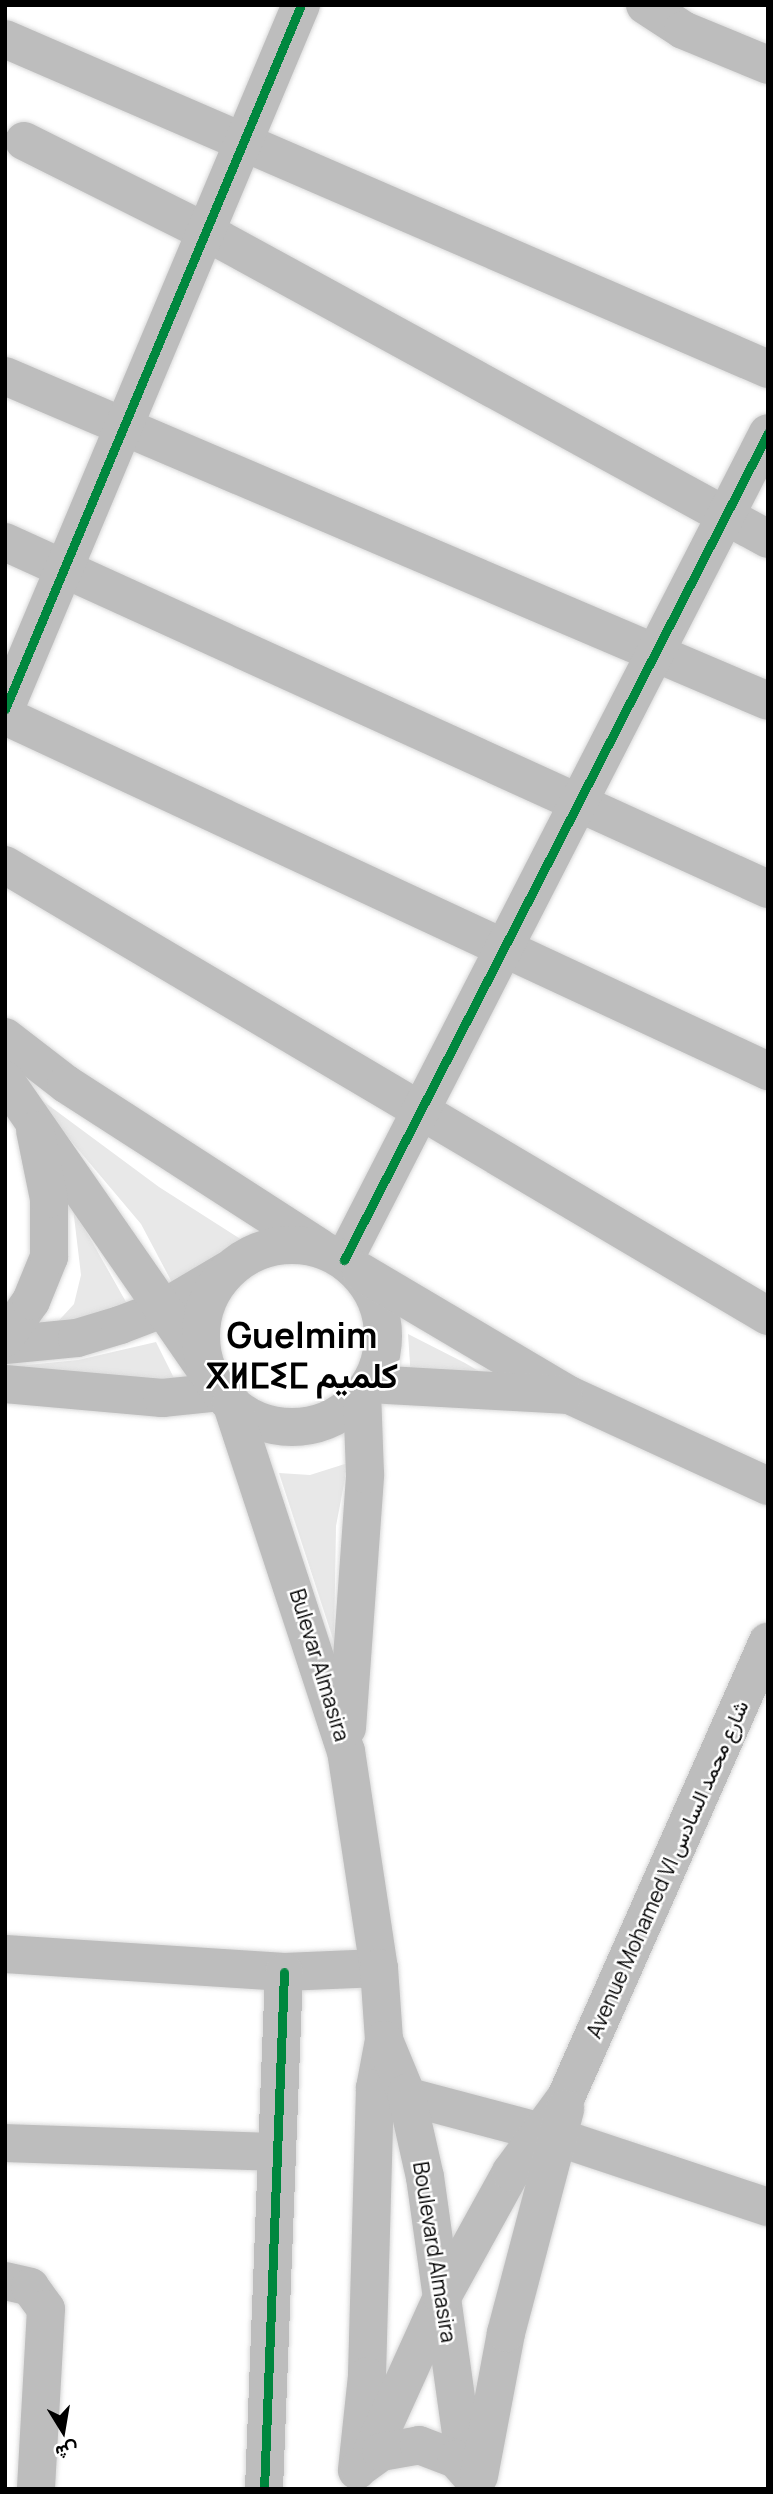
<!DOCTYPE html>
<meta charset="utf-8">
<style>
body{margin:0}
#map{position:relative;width:773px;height:2494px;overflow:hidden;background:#fff;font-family:Manrope,Vazirmatn,"Noto Sans Tifinagh",sans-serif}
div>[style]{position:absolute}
.green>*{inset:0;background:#e8e8e8}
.roads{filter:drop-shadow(0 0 2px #dbdbdb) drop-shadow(0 0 2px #dbdbdb)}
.minor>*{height:38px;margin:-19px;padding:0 19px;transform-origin:19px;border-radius:19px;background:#bdbdbd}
.major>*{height:38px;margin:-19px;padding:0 19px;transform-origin:19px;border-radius:19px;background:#bdbdbd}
.major>.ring{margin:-19px;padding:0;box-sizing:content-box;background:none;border:38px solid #bdbdbd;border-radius:50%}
.cycleway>*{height:9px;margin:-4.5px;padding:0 4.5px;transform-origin:4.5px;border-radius:4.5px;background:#00873e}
span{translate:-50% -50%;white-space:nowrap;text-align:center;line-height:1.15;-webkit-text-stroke:5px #fff;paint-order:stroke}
.street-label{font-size:21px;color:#000}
.town-label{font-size:35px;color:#000;font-weight:700}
.frame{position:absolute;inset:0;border:7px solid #000;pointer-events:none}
.north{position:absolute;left:28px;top:2396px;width:70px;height:70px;-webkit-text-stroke:5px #fff;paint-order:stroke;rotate:169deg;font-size:19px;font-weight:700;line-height:28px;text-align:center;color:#000}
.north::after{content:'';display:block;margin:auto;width:24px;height:32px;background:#000;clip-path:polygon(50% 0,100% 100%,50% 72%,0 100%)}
</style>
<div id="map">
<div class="green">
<i style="clip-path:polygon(28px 1090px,159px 1187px,253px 1247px,176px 1290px,141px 1224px)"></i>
<i style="clip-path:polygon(73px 1208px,130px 1309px,52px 1328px,74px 1304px,81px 1275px)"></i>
<i style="clip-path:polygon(408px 1334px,465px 1363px,506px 1387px,411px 1379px)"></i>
<i style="clip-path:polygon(156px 1342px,180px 1390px,7px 1367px,78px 1360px)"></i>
<i style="clip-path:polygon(348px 1463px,336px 1526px,334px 1642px,279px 1473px,310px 1475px)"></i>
</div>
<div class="roads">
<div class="minor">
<i style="left:645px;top:5px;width:45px;rotate:33.3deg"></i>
<i style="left:683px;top:30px;width:92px;rotate:22.4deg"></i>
<i style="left:5px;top:39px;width:831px;rotate:23.39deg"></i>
<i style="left:24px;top:141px;width:206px;rotate:26.6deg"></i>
<i style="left:208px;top:233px;width:638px;rotate:28.65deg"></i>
<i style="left:5px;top:376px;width:829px;rotate:23.07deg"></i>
<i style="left:5px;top:542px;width:838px;rotate:24.46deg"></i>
<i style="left:5px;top:709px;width:764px;rotate:-67.2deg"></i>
<i style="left:5px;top:716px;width:842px;rotate:24.95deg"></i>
<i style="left:5px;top:865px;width:886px;rotate:30.59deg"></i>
<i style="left:344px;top:1260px;width:929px;rotate:-62.86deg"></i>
<i style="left:5px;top:1345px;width:72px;rotate:-5.6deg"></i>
<i style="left:77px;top:1338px;width:45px;rotate:-16.8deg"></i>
<i style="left:120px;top:1325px;width:45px;rotate:-20.9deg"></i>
<i style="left:162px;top:1309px;width:77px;rotate:-30.6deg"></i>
<i style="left:5px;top:1384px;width:158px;rotate:5.1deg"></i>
<i style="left:162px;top:1398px;width:58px;rotate:-5.9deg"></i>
<i style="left:5px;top:1954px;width:280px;rotate:3.7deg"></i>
<i style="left:284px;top:1972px;width:95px;rotate:-2.4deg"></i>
<i style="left:375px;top:2088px;width:173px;rotate:14.8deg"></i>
<i style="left:542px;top:2132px;width:238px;rotate:18.4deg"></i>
<i style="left:5px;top:2143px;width:271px;rotate:1.9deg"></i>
<i style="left:5px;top:2281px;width:26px;rotate:13deg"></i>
<i style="left:30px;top:2287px;width:27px;rotate:54deg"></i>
<i style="left:46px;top:2309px;width:180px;rotate:93.2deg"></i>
<i style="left:264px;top:2489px;width:517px;rotate:-87.78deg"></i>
</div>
<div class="major">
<i style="left:5px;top:1037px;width:77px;rotate:37.6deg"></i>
<i style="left:66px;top:1084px;width:302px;rotate:32.8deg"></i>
<i style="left:5px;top:1080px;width:351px;rotate:55.3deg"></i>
<i class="ring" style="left:201px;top:1245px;width:144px;height:144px"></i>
<i style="left:361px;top:1272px;width:242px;rotate:30.6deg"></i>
<i style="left:569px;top:1395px;width:219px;rotate:24.6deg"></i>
<i style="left:5px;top:1338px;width:45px;rotate:-54.9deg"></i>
<i style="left:31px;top:1301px;width:48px;rotate:-67.8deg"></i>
<i style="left:49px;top:1257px;width:58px;rotate:-90deg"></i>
<i style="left:49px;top:1199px;width:70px;rotate:-101.5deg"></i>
<i style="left:370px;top:1384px;width:194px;rotate:3.2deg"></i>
<i style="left:231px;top:1402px;width:367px;rotate:71.8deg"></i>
<i style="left:346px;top:1751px;width:219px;rotate:81.4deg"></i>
<i style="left:379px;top:1968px;width:72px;rotate:86deg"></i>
<i style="left:384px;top:2040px;width:49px;rotate:100.6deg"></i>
<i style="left:375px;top:2088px;width:288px;rotate:91.6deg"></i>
<i style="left:367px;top:2376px;width:95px;rotate:96.1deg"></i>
<i style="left:347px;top:1728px;width:255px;rotate:-85.9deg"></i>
<i style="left:365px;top:1474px;width:80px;rotate:-92.1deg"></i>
<i style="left:384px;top:2040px;width:57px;rotate:67.5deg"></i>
<i style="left:406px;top:2093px;width:86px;rotate:77.3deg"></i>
<i style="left:425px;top:2177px;width:294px;rotate:82deg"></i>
<i style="left:370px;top:2456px;width:175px;rotate:-65.6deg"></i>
<i style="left:442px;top:2297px;width:143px;rotate:-61.1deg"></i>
<i style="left:511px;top:2172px;width:93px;rotate:-53.7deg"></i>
<i style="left:566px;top:2097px;width:498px;rotate:-66.1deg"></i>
<i style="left:359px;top:2468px;width:27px;rotate:-36deg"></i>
<i style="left:381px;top:2452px;width:39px;rotate:-10deg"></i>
<i style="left:419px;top:2445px;width:40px;rotate:21deg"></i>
<i style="left:456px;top:2459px;width:29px;rotate:49deg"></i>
<i style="left:479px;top:2476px;width:146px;rotate:-79.3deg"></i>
<i style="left:506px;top:2333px;width:232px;rotate:-75.2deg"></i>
</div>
</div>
<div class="cycleway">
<i style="left:5px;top:709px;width:764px;rotate:-67.2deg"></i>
<i style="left:344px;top:1260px;width:929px;rotate:-62.86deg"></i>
<i style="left:264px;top:2489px;width:517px;rotate:-87.78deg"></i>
</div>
<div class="street-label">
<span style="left:320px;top:1665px;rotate:73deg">Bulevar Almasira</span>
<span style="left:667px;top:1869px;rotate:-66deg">Avenue Mohamed VI شارع محمد السادس</span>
<span style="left:435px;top:2252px;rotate:81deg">Boulevard Almasira</span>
</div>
<div class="town-label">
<span style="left:302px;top:1355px">Guelmim<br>ⴳⵍⵎⵉⵎ كلميم</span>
</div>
<div class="frame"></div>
<div class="north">ش</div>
</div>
